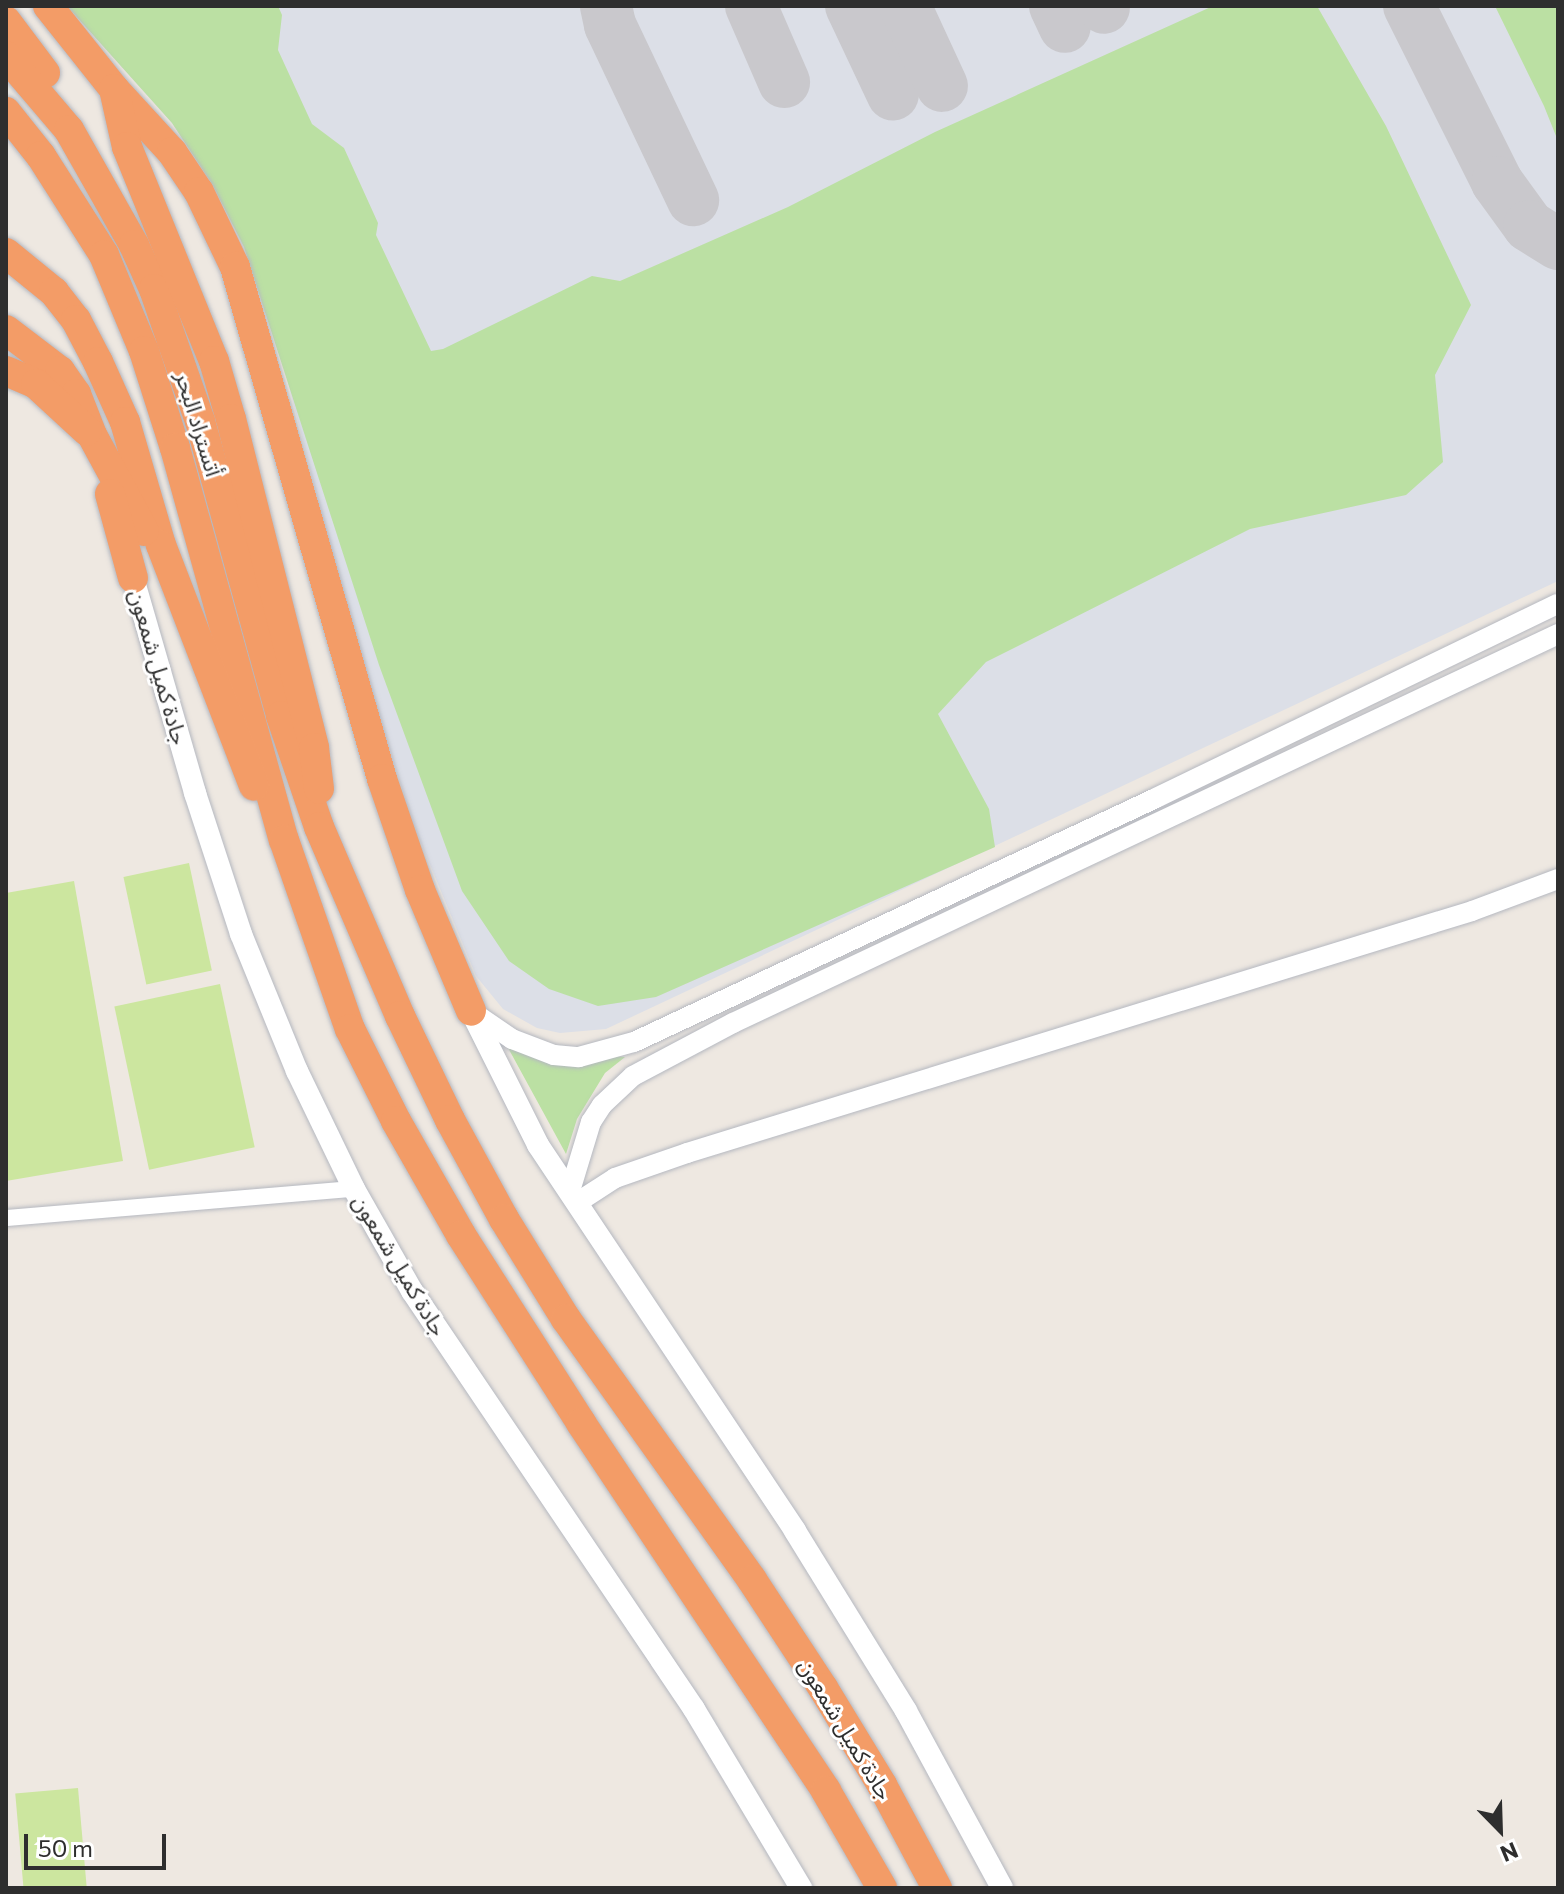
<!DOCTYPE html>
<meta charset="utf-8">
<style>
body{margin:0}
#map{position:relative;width:1564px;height:1894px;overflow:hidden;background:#eee8e1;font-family:Commissioner,"Noto Sans Arabic",sans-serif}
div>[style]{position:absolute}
.airport>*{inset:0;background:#dcdfe7}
.green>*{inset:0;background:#bbe0a3}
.pitch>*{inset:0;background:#cce69f;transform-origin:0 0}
.taxiway>*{height:52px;margin:-26px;padding:0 26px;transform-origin:26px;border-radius:26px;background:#c9c8cc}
.roads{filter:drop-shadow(0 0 2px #b5b8c0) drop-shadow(0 0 2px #b5b8c0)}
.minor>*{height:16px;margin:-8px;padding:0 8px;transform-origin:8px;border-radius:8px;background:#fff}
.tertiary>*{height:20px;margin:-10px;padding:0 10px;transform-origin:10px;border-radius:10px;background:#fff}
.secondary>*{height:22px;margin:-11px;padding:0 11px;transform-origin:11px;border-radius:11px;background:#fff}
.motorway>*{height:30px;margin:-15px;padding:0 15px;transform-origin:15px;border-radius:15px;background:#f39c67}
span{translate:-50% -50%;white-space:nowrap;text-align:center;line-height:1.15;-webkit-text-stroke:6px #fff;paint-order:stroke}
.street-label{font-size:22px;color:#2e2e2e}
.frame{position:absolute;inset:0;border:8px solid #2e2e2e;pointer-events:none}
.north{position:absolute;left:1460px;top:1790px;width:80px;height:80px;-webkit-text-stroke:6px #fff;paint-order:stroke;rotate:157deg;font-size:22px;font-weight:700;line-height:32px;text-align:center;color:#2e2e2e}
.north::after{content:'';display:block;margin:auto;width:28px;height:36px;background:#2e2e2e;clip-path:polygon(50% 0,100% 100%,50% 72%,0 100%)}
.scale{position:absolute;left:24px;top:1834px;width:142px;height:36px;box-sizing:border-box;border:4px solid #2e2e2e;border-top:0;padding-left:10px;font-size:24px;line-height:28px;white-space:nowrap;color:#2e2e2e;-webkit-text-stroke:6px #fff;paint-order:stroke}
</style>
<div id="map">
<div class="airport">
<i style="clip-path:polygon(67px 6px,1558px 6px,1558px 581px,606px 1029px,560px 1033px,537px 1028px,503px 1009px,476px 976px,412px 821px,346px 608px,286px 375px,244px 247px,212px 184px,172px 123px)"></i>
</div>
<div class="green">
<i style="clip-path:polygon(67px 6px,278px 6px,282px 15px,278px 50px,312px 124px,344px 148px,378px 223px,376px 235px,431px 351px,443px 349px,592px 276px,620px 281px,788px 207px,935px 132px,1213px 6px,1317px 6px,1386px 126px,1471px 305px,1435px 375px,1443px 462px,1406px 495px,1250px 529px,986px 662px,938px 714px,989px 809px,995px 847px,656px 997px,598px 1006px,549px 989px,509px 961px,462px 891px,379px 665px,244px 247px,212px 184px,172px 123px)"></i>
<i style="clip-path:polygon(1495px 6px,1558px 6px,1558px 141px,1544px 106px)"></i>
<i style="clip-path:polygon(507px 1046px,625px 1057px,605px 1073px,577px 1119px,566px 1154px)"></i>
</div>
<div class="pitch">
<i style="left:189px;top:863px;width:110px;height:67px;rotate:78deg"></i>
<i style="clip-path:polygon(74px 881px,123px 1161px,6px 1181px,6px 893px)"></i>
<i style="left:220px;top:984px;width:167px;height:108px;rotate:78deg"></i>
<i style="left:78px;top:1788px;width:100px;height:63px;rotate:85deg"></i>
</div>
<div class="taxiway">
<i style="left:606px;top:6px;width:19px;rotate:78deg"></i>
<i style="left:610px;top:25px;width:194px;rotate:64.6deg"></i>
<i style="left:751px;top:6px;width:83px;rotate:66.5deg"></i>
<i style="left:851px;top:6px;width:98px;rotate:64.7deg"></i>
<i style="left:905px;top:6px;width:88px;rotate:65.2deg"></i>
<i style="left:1055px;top:6px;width:23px;rotate:65deg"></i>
<i style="left:1103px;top:6px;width:2px;rotate:63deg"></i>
<i style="left:1409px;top:6px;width:197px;rotate:63.4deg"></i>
<i style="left:1497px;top:182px;width:54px;rotate:54deg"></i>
<i style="left:1529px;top:226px;width:34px;rotate:32deg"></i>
</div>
<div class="roads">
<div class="minor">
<i style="left:6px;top:1218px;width:349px;rotate:-4.8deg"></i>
</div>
<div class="tertiary">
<i style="left:471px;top:1011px;width:50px;rotate:34.3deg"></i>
<i style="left:512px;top:1039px;width:45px;rotate:20.9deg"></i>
<i style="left:554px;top:1055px;width:25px;rotate:5deg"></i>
<i style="left:579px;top:1057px;width:57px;rotate:-15.3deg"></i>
<i style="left:634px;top:1042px;width:576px;rotate:-25.05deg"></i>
<i style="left:1156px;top:798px;width:446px;rotate:-25.8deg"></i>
<i style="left:570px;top:1191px;width:72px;rotate:-73.1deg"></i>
<i style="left:591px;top:1122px;width:20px;rotate:-57deg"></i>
<i style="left:602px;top:1105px;width:42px;rotate:-43.1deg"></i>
<i style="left:633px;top:1076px;width:113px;rotate:-27.9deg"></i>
<i style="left:733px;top:1023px;width:912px;rotate:-25.24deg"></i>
<i style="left:578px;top:1202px;width:44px;rotate:-33deg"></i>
<i style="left:615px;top:1178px;width:76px;rotate:-19.1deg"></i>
<i style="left:687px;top:1153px;width:821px;rotate:-17.13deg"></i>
<i style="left:1472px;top:911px;width:92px;rotate:-20.4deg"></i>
</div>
<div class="secondary">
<i style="left:133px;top:578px;width:224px;rotate:73.9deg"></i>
<i style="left:195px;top:793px;width:148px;rotate:71.9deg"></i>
<i style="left:241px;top:934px;width:148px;rotate:67.8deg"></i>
<i style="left:297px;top:1071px;width:131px;rotate:64.2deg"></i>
<i style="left:354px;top:1189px;width:117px;rotate:60.4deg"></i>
<i style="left:412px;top:1291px;width:504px;rotate:55.99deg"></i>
<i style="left:694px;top:1709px;width:209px;rotate:59.1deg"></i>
<i style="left:471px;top:1011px;width:150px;rotate:63.4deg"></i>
<i style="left:538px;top:1145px;width:464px;rotate:56.3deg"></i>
<i style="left:795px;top:1531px;width:211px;rotate:58.3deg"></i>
<i style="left:906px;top:1711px;width:201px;rotate:61.5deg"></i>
</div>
<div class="motorway">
<i style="left:48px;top:6px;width:106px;rotate:51.5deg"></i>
<i style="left:114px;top:89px;width:86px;rotate:47.4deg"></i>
<i style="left:172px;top:152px;width:48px;rotate:56deg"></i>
<i style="left:199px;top:192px;width:83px;rotate:64.4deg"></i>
<i style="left:235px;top:267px;width:533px;rotate:73.98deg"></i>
<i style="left:382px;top:779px;width:117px;rotate:71.1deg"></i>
<i style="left:420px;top:890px;width:131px;rotate:67.1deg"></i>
<i style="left:6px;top:21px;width:65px;rotate:53.1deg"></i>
<i style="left:6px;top:56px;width:97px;rotate:49.6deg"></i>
<i style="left:69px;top:130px;width:132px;rotate:60.5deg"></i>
<i style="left:134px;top:245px;width:48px;rotate:65.6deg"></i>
<i style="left:154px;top:289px;width:140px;rotate:70.8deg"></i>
<i style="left:200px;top:421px;width:306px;rotate:74.6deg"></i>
<i style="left:281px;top:716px;width:117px;rotate:71.1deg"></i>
<i style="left:319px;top:827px;width:206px;rotate:66.8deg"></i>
<i style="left:400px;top:1016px;width:115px;rotate:64.3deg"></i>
<i style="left:450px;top:1120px;width:113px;rotate:61.4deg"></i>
<i style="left:504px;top:1219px;width:118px;rotate:58.2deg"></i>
<i style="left:566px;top:1319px;width:320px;rotate:54.5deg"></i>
<i style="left:752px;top:1580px;width:129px;rotate:56.7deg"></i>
<i style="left:823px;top:1688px;width:114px;rotate:58.7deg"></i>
<i style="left:882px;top:1785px;width:117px;rotate:61.9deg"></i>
<i style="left:114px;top:89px;width:59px;rotate:77.4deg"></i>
<i style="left:127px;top:147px;width:231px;rotate:67.9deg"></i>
<i style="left:214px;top:361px;width:60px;rotate:73.7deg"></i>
<i style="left:231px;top:419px;width:339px;rotate:75.8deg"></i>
<i style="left:314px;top:748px;width:41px;rotate:83deg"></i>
<i style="left:6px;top:112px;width:56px;rotate:51.5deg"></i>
<i style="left:41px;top:156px;width:117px;rotate:57.5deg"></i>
<i style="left:104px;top:255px;width:104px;rotate:67.4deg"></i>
<i style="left:144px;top:351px;width:102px;rotate:72.3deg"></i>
<i style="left:175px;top:448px;width:407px;rotate:74.5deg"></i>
<i style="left:284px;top:840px;width:200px;rotate:70.8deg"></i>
<i style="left:350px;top:1029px;width:103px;rotate:63.4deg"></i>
<i style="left:396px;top:1121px;width:131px;rotate:60.3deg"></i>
<i style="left:461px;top:1235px;width:223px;rotate:57.4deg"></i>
<i style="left:581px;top:1423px;width:442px;rotate:56.3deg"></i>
<i style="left:826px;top:1791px;width:112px;rotate:60deg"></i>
<i style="left:6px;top:253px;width:62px;rotate:39.1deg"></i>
<i style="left:54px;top:292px;width:36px;rotate:52deg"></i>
<i style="left:76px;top:320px;width:47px;rotate:62.4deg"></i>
<i style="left:98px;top:362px;width:66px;rotate:65.8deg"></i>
<i style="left:125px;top:422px;width:128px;rotate:73.7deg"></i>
<i style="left:161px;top:545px;width:258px;rotate:68.9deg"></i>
<i style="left:6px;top:330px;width:68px;rotate:37.2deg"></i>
<i style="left:60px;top:371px;width:28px;rotate:55deg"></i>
<i style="left:76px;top:394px;width:44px;rotate:68.7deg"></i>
<i style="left:92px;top:435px;width:109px;rotate:61.6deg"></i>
<i style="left:6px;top:371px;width:33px;rotate:23deg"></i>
<i style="left:36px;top:384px;width:69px;rotate:42.7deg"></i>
<i style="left:110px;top:494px;width:87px;rotate:74.7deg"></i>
</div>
</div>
<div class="street-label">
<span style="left:199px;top:424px;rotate:73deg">أتستراد البحر</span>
<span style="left:159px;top:667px;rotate:74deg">جادة كميل شمعون</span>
<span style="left:400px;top:1265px;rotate:59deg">جادة كميل شمعون</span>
<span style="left:846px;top:1729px;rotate:59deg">جادة كميل شمعون</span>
</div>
<div class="frame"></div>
<div class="north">N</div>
<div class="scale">50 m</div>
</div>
